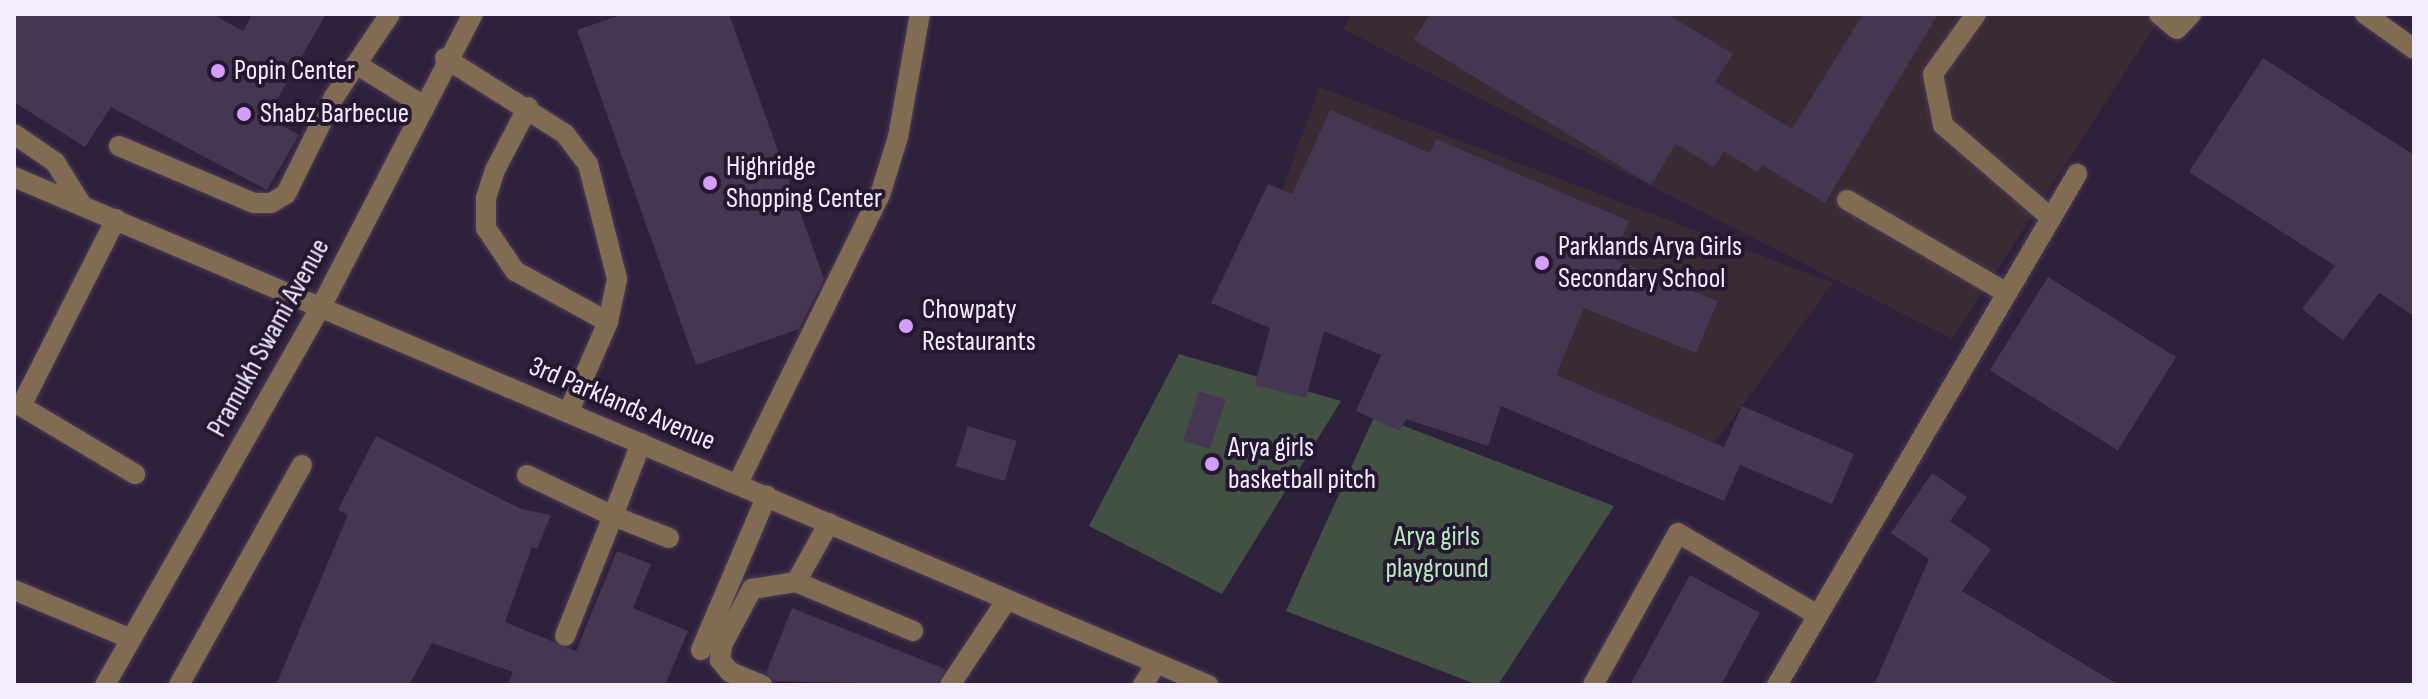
<!DOCTYPE html>
<style>
body{margin:0}
#map{position:relative;width:2428px;height:699px;overflow:hidden;background:#2e213b;font-family:"Sofia Sans Condensed",sans-serif}
div>[style]{position:absolute}
.education>*{inset:0;background:#3a2a34}
.green>*{inset:0;background:#435145}
.building>*{inset:0;background:#443752;transform-origin:0 0}
.roads{filter:drop-shadow(0 0 2px #4a3d56) drop-shadow(0 0 2px #4a3d56)}
.lane>*{height:20px;margin:-10px;padding:0 10px;transform-origin:10px;border-radius:10px;background:#826b53}
.street>*{height:20px;margin:-10px;padding:0 10px;transform-origin:10px;border-radius:10px;background:#826b53}
.dots>*{width:22px;height:22px;translate:-50% -50%;box-sizing:border-box;border:4px solid #241830;border-radius:50%}
span{translate:-50% -50%;white-space:nowrap;text-align:center;line-height:1.15;-webkit-text-stroke:8px #241830;paint-order:stroke}
.poi-label{font-size:28px;color:#f4ecfd}
.left{translate:0 -50%;text-align:left}
.street-label{font-size:28px;color:#f4ecfd}
.park-label{font-size:28px;color:#b9e8c1}
.frame{position:absolute;inset:0;border:16px solid #f4ecfd;pointer-events:none}
</style>
<div id="map">
<div class="education">
<i style="clip-path:polygon(1352px 14px,2163px 14px,1952px 339px,1343px 29px)"></i>
<i style="clip-path:polygon(1319px 87px,1833px 283px,1702px 460px,1263px 244px)"></i>
</div>
<div class="green">
<i style="clip-path:polygon(1179px 354px,1341px 401px,1222px 594px,1089px 526px)"></i>
<i style="clip-path:polygon(1375px 415px,1614px 506px,1498px 685px,1478px 685px,1286px 611px)"></i>
</div>
<div class="building">
<i style="clip-path:polygon(14px 14px,212px 14px,243px 31px,252px 14px,326px 14px,267px 117px,299px 135px,267px 190px,111px 107px,85px 147px,14px 102px)"></i>
<i style="clip-path:polygon(624px 14px,729px 14px,824px 279px,799px 329px,696px 365px,577px 30px)"></i>
<i style="clip-path:polygon(1430px 14px,1667px 14px,1733px 54px,1715px 82px,1792px 129px,1863px 14px,1938px 14px,1825px 203px,1762px 165px,1757px 172px,1724px 151px,1714px 167px,1676px 144px,1651px 185px,1414px 40px)"></i>
<i style="clip-path:polygon(2263px 58px,2414px 155px,2414px 316px,2379px 293px,2343px 340px,2302px 309px,2335px 266px,2189px 172px)"></i>
<i style="clip-path:polygon(1330px 110px,1430px 153px,1436px 139px,1629px 221px,1613px 259px,1718px 301px,1696px 353px,1584px 308px,1556px 375px,1724px 447px,1742px 406px,1854px 454px,1832px 504px,1740px 465px,1724px 501px,1501px 406px,1488px 446px,1406px 419px,1400px 431px,1356px 411px,1381px 355px,1324px 331px,1306px 398px,1255px 385px,1270px 328px,1211px 303px,1268px 184px,1292px 194px)"></i>
<i style="left:2048px;top:277px;width:151px;height:110px;rotate:32deg"></i>
<i style="left:1199px;top:391px;width:28px;height:52px;rotate:18deg"></i>
<i style="left:968px;top:426px;width:51px;height:42px;rotate:17deg"></i>
<i style="clip-path:polygon(376px 436px,521px 509px,551px 515px,537px 549px,532px 547px,505px 622px,576px 651px,617px 551px,651px 564px,633px 608px,688px 631px,665px 685px,508px 685px,513px 672px,432px 643px,409px 685px,276px 685px,348px 515px,338px 510px)"></i>
<i style="clip-path:polygon(1932px 473px,1967px 497px,1950px 521px,1991px 549px,1962px 591px,2119px 685px,1874px 685px,1929px 559px,1891px 533px)"></i>
<i style="clip-path:polygon(1690px 575px,1760px 613px,1721px 685px,1630px 685px)"></i>
<i style="clip-path:polygon(792px 608px,945px 669px,937px 685px,774px 681px,766px 673px)"></i>
</div>
<div class="roads">
<div class="lane">
<i style="left:1976px;top:14px;width:74px;rotate:125.6deg"></i>
<i style="left:1933px;top:74px;width:52px;rotate:78.9deg"></i>
<i style="left:1943px;top:125px;width:143px;rotate:40.7deg"></i>
<i style="left:2159px;top:14px;width:23px;rotate:40deg"></i>
<i style="left:2177px;top:29px;width:21px;rotate:-47deg"></i>
<i style="left:445px;top:58px;width:142px;rotate:32.3deg"></i>
<i style="left:565px;top:134px;width:38px;rotate:53deg"></i>
<i style="left:588px;top:164px;width:119px;rotate:75.8deg"></i>
<i style="left:617px;top:279px;width:44px;rotate:101.8deg"></i>
<i style="left:608px;top:322px;width:99px;rotate:113.7deg"></i>
<i style="left:356px;top:64px;width:78px;rotate:31.8deg"></i>
<i style="left:528px;top:107px;width:71px;rotate:117.6deg"></i>
<i style="left:495px;top:170px;width:29px;rotate:108deg"></i>
<i style="left:486px;top:198px;width:30px;rotate:90deg"></i>
<i style="left:486px;top:228px;width:52px;rotate:56deg"></i>
<i style="left:515px;top:271px;width:106px;rotate:28.7deg"></i>
<i style="left:14px;top:134px;width:50px;rotate:34.3deg"></i>
<i style="left:55px;top:162px;width:51px;rotate:57.9deg"></i>
<i style="left:119px;top:146px;width:147px;rotate:22.9deg"></i>
<i style="left:254px;top:203px;width:17px"></i>
<i style="left:271px;top:203px;width:17px;rotate:-31deg"></i>
<i style="left:286px;top:194px;width:108px;rotate:-63.7deg"></i>
<i style="left:334px;top:97px;width:100px;rotate:-56deg"></i>
<i style="left:1847px;top:200px;width:185px;rotate:30.2deg"></i>
<i style="left:116px;top:219px;width:210px;rotate:116.9deg"></i>
<i style="left:21px;top:406px;width:133px;rotate:30.8deg"></i>
<i style="left:641px;top:443px;width:78px;rotate:111deg"></i>
<i style="left:613px;top:516px;width:60px;rotate:21.4deg"></i>
<i style="left:527px;top:475px;width:95px;rotate:25.5deg"></i>
<i style="left:613px;top:516px;width:129px;rotate:111.8deg"></i>
<i style="left:738px;top:483px;width:321px;rotate:-63.8deg"></i>
<i style="left:880px;top:195px;width:61px;rotate:-72.8deg"></i>
<i style="left:898px;top:137px;width:125px;rotate:-79.9deg"></i>
<i style="left:829px;top:523px;width:68px;rotate:119.2deg"></i>
<i style="left:796px;top:582px;width:127px;rotate:22.7deg"></i>
<i style="left:14px;top:590px;width:127px;rotate:22.7deg"></i>
<i style="left:701px;top:650px;width:168px;rotate:-66.9deg"></i>
<i style="left:179px;top:685px;width:252px;rotate:-60.8deg"></i>
<i style="left:762px;top:685px;width:35px;rotate:-158deg"></i>
<i style="left:730px;top:672px;width:16px;rotate:-130deg"></i>
<i style="left:720px;top:660px;width:15px;rotate:-82deg"></i>
<i style="left:722px;top:645px;width:64px;rotate:-61.8deg"></i>
<i style="left:752px;top:589px;width:45px;rotate:-9deg"></i>
<i style="left:950px;top:685px;width:101px;rotate:-56.3deg"></i>
<i style="left:1143px;top:685px;width:25px;rotate:-58deg"></i>
<i style="left:1593px;top:685px;width:174px;rotate:-60.8deg"></i>
<i style="left:1678px;top:533px;width:161px;rotate:30.5deg"></i>
<i style="left:1777px;top:685px;width:593px;rotate:-59.58deg"></i>
</div>
<div class="street">
<i style="left:2365px;top:14px;width:60px;rotate:35.5deg"></i>
<i style="left:14px;top:177px;width:1298px;rotate:23.05deg"></i>
<i style="left:105px;top:685px;width:438px;rotate:-60.3deg"></i>
<i style="left:322px;top:305px;width:328px;rotate:-62.6deg"></i>
</div>
</div>
<div class="dots">
<i style="left:218px;top:71px;background:#d29dfd"></i>
<i style="left:244px;top:114px;background:#d29dfd"></i>
<i style="left:710px;top:183px;background:#d29dfd"></i>
<i style="left:1542px;top:263px;background:#d29dfd"></i>
<i style="left:906px;top:326px;background:#d29dfd"></i>
<i style="left:1212px;top:464px;background:#d29dfd"></i>
</div>
<div class="poi-label">
<span class="left" style="left:234px;top:71px">Popin Center</span>
<span class="left" style="left:260px;top:114px">Shabz Barbecue</span>
<span class="left" style="left:726px;top:183px">Highridge<br>Shopping Center</span>
<span class="left" style="left:1558px;top:263px">Parklands Arya Girls<br>Secondary School</span>
<span class="left" style="left:922px;top:326px">Chowpaty<br>Restaurants</span>
<span class="left" style="left:1228px;top:464px">Arya girls<br>basketball pitch</span>
</div>
<div class="street-label">
<span style="left:269px;top:338px;rotate:-61deg">Pramukh Swami Avenue</span>
<span style="left:622px;top:404px;rotate:23deg">3rd Parklands Avenue</span>
</div>
<div class="park-label">
<span style="left:1437px;top:553px">Arya girls<br>playground</span>
</div>
<div class="frame"></div>
</div>
